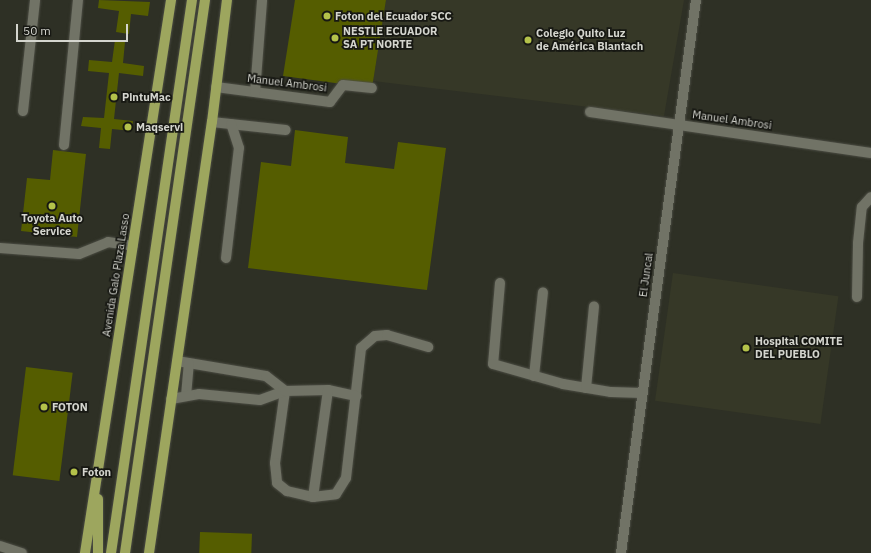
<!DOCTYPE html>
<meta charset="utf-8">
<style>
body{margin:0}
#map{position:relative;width:871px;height:553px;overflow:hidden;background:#2e3025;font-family:"IBM Plex Sans",sans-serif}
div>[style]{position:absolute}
.built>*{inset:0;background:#363827;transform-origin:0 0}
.building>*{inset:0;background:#555d00;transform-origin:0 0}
.roads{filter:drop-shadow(0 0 1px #4c4d44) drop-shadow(0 0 1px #4c4d44)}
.minor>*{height:10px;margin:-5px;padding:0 5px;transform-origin:5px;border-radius:5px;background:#717366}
.major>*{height:10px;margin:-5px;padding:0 5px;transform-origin:5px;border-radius:5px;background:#9da65e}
.dots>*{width:11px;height:11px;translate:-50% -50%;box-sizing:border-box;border:2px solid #171813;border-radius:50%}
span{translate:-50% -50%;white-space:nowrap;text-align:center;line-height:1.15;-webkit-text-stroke:3.5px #171813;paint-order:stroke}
.poi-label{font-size:11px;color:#d4d5ce;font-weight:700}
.left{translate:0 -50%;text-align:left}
.street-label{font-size:11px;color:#d4d5ce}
.scale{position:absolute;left:16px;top:24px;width:112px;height:18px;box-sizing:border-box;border:2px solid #d4d5ce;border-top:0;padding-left:5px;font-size:12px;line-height:14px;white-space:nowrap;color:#d4d5ce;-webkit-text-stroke:3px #171813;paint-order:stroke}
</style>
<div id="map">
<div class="built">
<i style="clip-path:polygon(386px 0,684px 0,664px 116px,373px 81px)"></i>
<i style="left:673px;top:273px;width:167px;height:129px;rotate:8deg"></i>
</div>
<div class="building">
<i style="clip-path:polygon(99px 0,150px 2px,148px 16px,131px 14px,129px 34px,116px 32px,119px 11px,98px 8px)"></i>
<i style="clip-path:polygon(295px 0,386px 0,372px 88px,283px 76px)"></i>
<i style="clip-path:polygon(115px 40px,125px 42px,123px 63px,144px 66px,143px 76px,119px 73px,114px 119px,133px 121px,132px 131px,112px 129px,110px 149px,99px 148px,101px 128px,81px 126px,83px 117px,104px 118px,109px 73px,88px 71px,89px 60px,112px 62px)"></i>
<i style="clip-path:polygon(295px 130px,348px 137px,345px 163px,394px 169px,398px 142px,446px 148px,427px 290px,248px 268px,261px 162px,291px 166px)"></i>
<i style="clip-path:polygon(53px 150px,86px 154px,77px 237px,21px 231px,27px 178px,50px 180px)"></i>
<i style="left:26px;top:367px;width:47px;height:109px;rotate:7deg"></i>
<i style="left:200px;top:532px;width:52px;height:21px;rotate:2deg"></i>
</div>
<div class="roads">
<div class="minor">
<i style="left:216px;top:87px;width:115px;rotate:7.5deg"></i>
<i style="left:330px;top:102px;width:21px;rotate:-53deg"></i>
<i style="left:343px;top:85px;width:29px;rotate:6deg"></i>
<i style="left:255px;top:92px;width:92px;rotate:-85.6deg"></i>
<i style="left:23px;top:111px;width:112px;rotate:-83.8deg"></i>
<i style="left:590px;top:112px;width:284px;rotate:8.3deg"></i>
<i style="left:212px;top:122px;width:74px;rotate:6.2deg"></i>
<i style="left:64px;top:145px;width:146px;rotate:-84.5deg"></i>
<i style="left:0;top:248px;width:79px;rotate:4.3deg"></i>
<i style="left:79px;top:254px;width:31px;rotate:-22deg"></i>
<i style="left:108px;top:242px;width:25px;rotate:9deg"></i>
<i style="left:226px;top:258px;width:111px;rotate:-83.3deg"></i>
<i style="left:239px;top:148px;width:25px;rotate:-108deg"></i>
<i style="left:500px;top:283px;width:81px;rotate:94.9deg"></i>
<i style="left:493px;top:364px;width:73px;rotate:15.9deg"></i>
<i style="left:563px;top:384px;width:49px;rotate:9.5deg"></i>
<i style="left:611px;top:392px;width:31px;rotate:2deg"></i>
<i style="left:857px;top:297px;width:54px;rotate:-88.9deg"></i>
<i style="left:858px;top:243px;width:36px;rotate:-84deg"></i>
<i style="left:862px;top:207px;width:13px;rotate:-48deg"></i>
<i style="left:177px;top:361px;width:90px;rotate:9.6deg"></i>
<i style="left:266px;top:376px;width:24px;rotate:38deg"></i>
<i style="left:534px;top:376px;width:84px;rotate:-83.9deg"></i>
<i style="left:586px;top:388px;width:82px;rotate:-84.4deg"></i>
<i style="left:285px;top:391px;width:73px;rotate:97.9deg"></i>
<i style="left:275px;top:463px;width:20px;rotate:84deg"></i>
<i style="left:277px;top:483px;width:13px;rotate:39deg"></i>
<i style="left:287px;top:491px;width:27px;rotate:13deg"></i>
<i style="left:313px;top:497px;width:23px;rotate:-7deg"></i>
<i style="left:336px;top:494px;width:19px;rotate:-58deg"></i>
<i style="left:346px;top:478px;width:131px;rotate:-83.4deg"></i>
<i style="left:361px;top:348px;width:18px;rotate:-41deg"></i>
<i style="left:375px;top:336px;width:12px;rotate:-5deg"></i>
<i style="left:387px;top:335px;width:43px;rotate:16.3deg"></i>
<i style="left:186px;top:396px;width:33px;rotate:-85deg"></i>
<i style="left:171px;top:399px;width:28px;rotate:-10deg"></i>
<i style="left:199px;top:394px;width:61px;rotate:5.6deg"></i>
<i style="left:260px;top:400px;width:27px;rotate:-20deg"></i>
<i style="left:285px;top:391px;width:43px;rotate:-1.3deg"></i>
<i style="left:328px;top:390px;width:29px;rotate:12deg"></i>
<i style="left:313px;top:497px;width:108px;rotate:-82deg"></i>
<i style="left:0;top:546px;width:23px;rotate:18deg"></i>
<i style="left:621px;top:553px;width:558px;rotate:-82.28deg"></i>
</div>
<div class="major">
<i style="left:85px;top:553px;width:560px;rotate:-81.16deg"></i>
<i style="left:98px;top:553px;width:54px;rotate:-90deg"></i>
<i style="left:111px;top:553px;width:559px;rotate:-81.67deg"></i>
<i style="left:125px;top:553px;width:559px;rotate:-81.77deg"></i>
<i style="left:149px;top:553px;width:436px;rotate:-81.7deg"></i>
<i style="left:212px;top:122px;width:123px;rotate:-83deg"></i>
</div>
</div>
<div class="dots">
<i style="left:327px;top:16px;background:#b4c24a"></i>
<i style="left:335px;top:38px;background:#b4c24a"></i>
<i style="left:528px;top:40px;background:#b4c24a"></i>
<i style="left:114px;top:97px;background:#b4c24a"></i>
<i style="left:128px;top:127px;background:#b4c24a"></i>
<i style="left:52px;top:206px;background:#b4c24a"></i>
<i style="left:746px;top:348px;background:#b4c24a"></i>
<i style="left:44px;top:407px;background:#b4c24a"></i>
<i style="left:74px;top:472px;background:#b4c24a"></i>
</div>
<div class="poi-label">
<span class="left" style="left:335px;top:16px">Foton del Ecuador SCC</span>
<span class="left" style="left:343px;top:38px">NESTLE ECUADOR<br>SA PT NORTE</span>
<span class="left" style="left:536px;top:40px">Colegio Quito Luz<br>de América Blantach</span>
<span class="left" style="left:122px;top:97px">PintuMac</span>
<span class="left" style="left:136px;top:127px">Maqservi</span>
<span style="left:52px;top:225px">Toyota Auto<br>Service</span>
<span class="left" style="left:755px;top:348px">Hospital COMITE<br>DEL PUEBLO</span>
<span class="left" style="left:52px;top:407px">FOTON</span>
<span class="left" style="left:82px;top:472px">Foton</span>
</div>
<div class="street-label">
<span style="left:287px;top:83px;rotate:7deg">Manuel Ambrosi</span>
<span style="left:732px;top:120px;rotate:8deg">Manuel Ambrosi</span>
<span style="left:116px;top:275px;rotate:-81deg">Avenida Galo Plaza Lasso</span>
<span style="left:646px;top:275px;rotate:-82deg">El Juncal</span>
</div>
<div class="scale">50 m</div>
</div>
